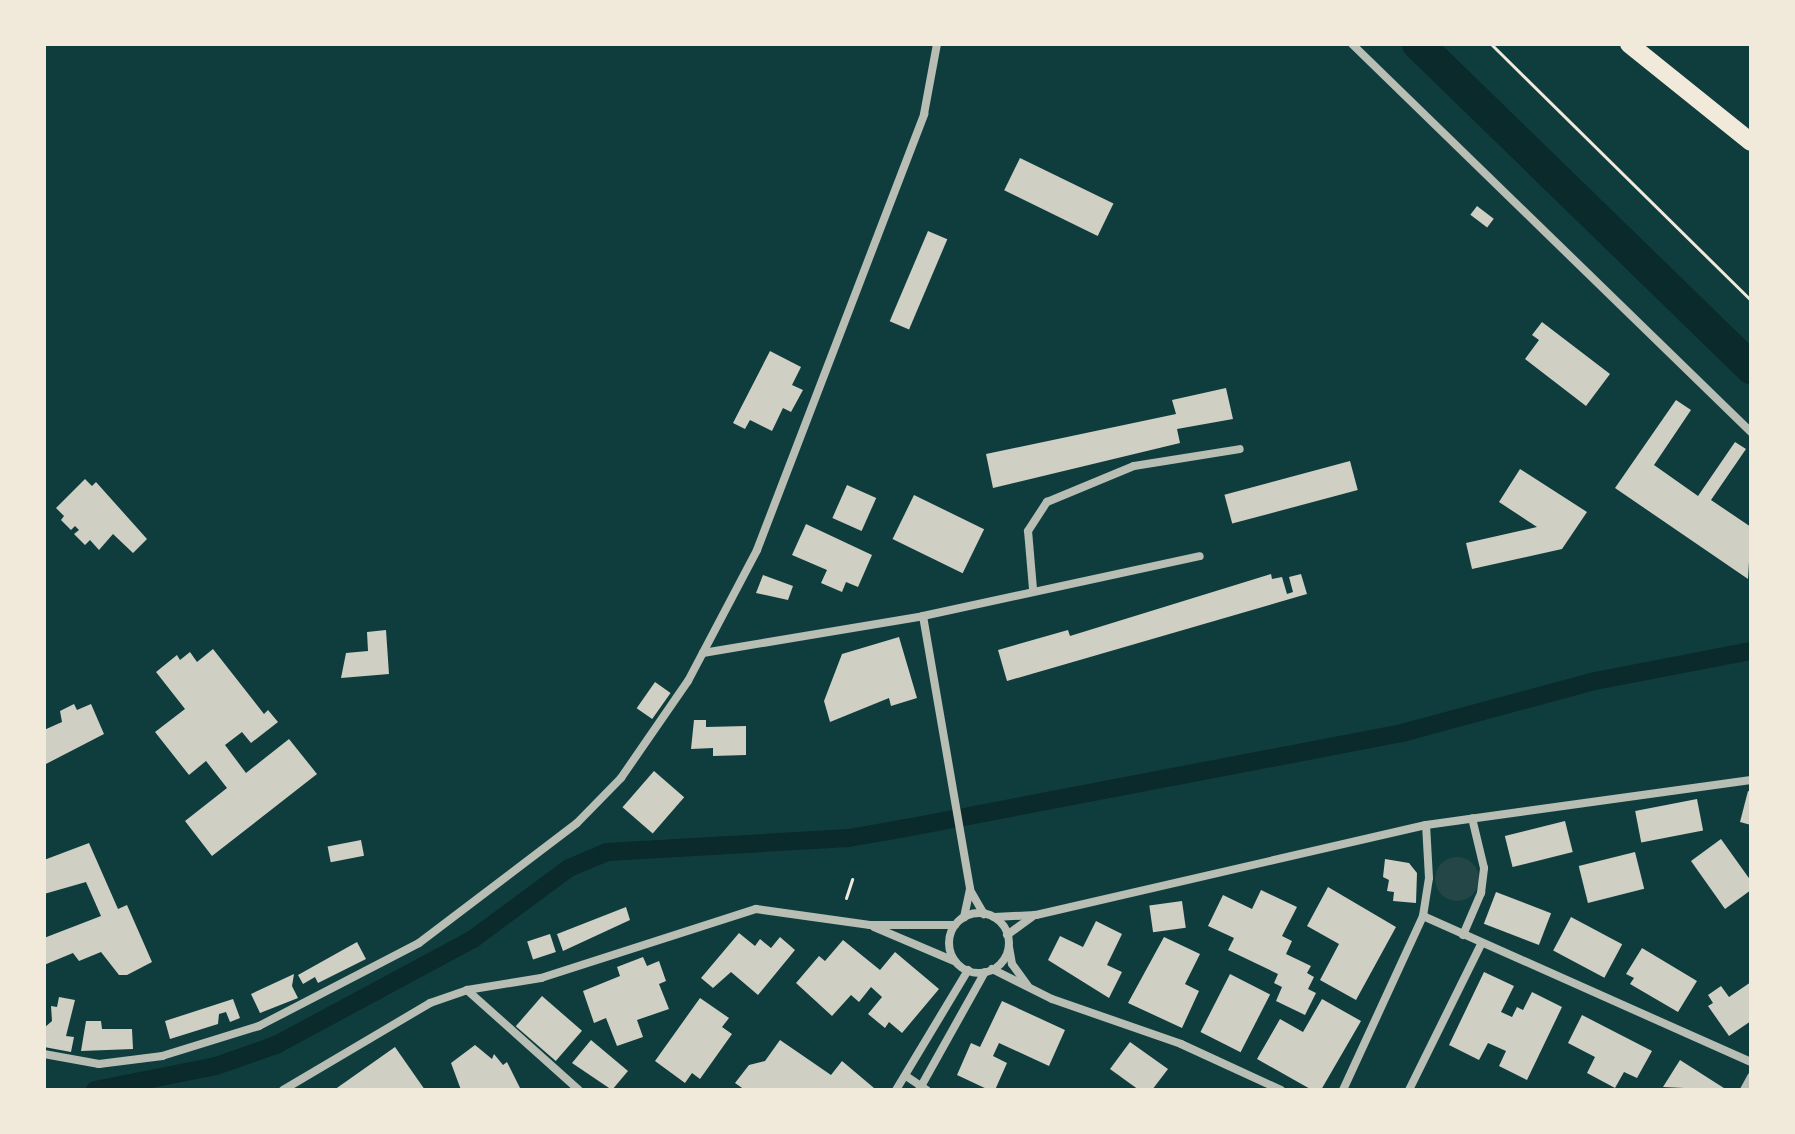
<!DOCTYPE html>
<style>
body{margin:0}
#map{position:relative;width:1795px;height:1134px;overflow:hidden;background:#0f3d3e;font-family:"Open Sans",sans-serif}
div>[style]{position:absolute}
.green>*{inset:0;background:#244646}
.round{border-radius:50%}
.stream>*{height:5px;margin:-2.5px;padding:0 2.5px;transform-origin:2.5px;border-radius:2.5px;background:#0a2a2b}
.canal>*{height:18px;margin:-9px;padding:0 9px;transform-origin:9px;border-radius:9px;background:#0a2a2b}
.river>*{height:32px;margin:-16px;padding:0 16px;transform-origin:16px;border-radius:16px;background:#0a2a2b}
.building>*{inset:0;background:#cfcfc3;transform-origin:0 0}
.path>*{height:3px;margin:-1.5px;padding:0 1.5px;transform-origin:1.5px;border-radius:1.5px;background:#f1e9da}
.minor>*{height:8px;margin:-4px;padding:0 4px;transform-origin:4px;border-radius:4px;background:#b8beb3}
.minor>.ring{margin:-4px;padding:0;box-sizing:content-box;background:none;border:8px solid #b8beb3;border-radius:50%}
.trunk>*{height:18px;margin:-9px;padding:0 9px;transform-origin:9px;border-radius:9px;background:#f1e9da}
span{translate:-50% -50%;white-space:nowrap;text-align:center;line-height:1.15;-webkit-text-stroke:6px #f1e9da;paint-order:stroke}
.frame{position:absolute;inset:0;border:46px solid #f1e9da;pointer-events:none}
</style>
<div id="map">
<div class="green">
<i class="round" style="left:1435px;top:857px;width:44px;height:44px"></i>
</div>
<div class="stream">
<i style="left:143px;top:1090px;width:14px;rotate:-60deg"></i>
</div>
<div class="canal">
<i style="left:95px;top:1090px;width:123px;rotate:-11.2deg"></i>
<i style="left:216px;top:1066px;width:64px;rotate:-19.3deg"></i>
<i style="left:276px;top:1045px;width:224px;rotate:-28.3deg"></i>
<i style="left:473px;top:939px;width:119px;rotate:-36.5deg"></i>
<i style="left:569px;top:868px;width:41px;rotate:-22.8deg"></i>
<i style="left:607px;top:852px;width:242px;rotate:-3.3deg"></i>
<i style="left:849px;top:838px;width:58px;rotate:-10deg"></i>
<i style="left:906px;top:828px;width:505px;rotate:-10.84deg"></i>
<i style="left:1402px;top:733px;width:200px;rotate:-15.1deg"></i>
<i style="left:1595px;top:681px;width:159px;rotate:-10.9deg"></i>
</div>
<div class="river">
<i style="left:1418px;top:44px;width:465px;rotate:44.2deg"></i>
</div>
<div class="building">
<i style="left:1020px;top:158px;width:104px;height:36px;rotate:26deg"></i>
<i style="left:1477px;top:206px;width:21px;height:11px;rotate:37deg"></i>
<i style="left:928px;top:231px;width:21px;height:98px;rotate:23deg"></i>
<i style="clip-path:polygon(1542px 322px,1610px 374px,1586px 406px,1525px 359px,1539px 340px,1532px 335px)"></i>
<i style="clip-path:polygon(770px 351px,801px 367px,792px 385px,803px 390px,791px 412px,783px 408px,772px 431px,750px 420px,745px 429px,733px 423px)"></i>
<i style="clip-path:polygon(1226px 388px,1233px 419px,1177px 429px,1180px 443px,993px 488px,986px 454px,1176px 414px,1172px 400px)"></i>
<i style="clip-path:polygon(1676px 400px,1691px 410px,1654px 465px,1698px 496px,1735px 442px,1746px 449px,1711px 500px,1751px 527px,1748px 579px,1615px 488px)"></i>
<i style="left:1350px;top:461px;width:30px;height:130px;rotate:75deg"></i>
<i style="clip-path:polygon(1520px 469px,1587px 512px,1562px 549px,1472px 569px,1466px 543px,1537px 527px,1499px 502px)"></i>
<i style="clip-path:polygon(85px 479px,92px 486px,96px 482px,147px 539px,133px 553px,113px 534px,99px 550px,90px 540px,85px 545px,74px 534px,79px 530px,75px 526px,71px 530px,61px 520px,64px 516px,56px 508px)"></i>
<i style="left:847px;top:485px;width:32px;height:36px;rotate:24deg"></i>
<i style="left:914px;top:495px;width:78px;height:49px;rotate:26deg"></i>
<i style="clip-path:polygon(806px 524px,872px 555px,858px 587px,846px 582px,842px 592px,821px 583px,827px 570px,792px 555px)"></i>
<i style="clip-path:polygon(1271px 574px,1272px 579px,1282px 577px,1287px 594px,1293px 592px,1289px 577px,1301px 574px,1307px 594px,1007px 681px,998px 650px,1068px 630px,1070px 636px)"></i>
<i style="clip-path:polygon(763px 575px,793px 586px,788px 600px,756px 593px)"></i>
<i style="clip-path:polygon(386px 630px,389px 674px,341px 678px,346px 653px,368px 651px,367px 632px)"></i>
<i style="clip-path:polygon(899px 637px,917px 698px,891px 706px,889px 698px,830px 722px,824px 701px,842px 654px)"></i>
<i style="clip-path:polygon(213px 649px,264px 714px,268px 710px,278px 722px,251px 743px,242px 732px,225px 745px,246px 773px,289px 739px,317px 774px,212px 856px,185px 821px,227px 788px,206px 761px,189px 775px,155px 732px,185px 709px,156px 672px,177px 655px,180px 660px,190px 652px,197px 662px)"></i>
<i style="left:655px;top:682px;width:19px;height:32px;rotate:35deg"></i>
<i style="clip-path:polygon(74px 704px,77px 710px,91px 704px,104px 734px,44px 765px,44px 730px,62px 722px,60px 711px)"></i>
<i style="clip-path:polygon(694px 720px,706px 720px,706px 727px,746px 726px,746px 755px,713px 756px,713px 748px,691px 749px)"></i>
<i style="left:654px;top:771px;width:40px;height:48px;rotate:41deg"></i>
<i style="clip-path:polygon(1748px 791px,1751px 792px,1751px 825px,1740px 822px)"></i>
<i style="left:1697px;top:799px;width:32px;height:63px;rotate:79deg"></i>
<i style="left:1565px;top:821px;width:32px;height:62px;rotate:76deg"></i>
<i style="clip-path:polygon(1721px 839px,1751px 881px,1751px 890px,1725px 909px,1691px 861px)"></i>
<i style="left:361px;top:840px;width:16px;height:34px;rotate:79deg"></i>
<i style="clip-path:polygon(89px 843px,118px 909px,127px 905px,152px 962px,127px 975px,119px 975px,101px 952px,79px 961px,73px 953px,44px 965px,44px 938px,101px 916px,86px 882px,44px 894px,44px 860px)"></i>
<i style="left:1635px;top:852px;width:38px;height:58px;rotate:76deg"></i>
<i style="clip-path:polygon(1385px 859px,1409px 863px,1417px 873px,1416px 903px,1393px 901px,1394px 892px,1387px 891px,1389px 880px,1383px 877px)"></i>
<i style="clip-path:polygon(1328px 887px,1396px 927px,1356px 1000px,1320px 980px,1339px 944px,1307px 926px)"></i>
<i style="clip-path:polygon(1261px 890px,1297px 907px,1282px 936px,1292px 941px,1286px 954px,1311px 966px,1307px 973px,1314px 977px,1308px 989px,1316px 993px,1305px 1015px,1276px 1001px,1282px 987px,1274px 983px,1278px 974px,1228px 950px,1234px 938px,1208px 926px,1223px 895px,1252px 909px)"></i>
<i style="left:1496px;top:892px;width:59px;height:34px;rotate:21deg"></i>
<i style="left:1182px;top:901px;width:27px;height:33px;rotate:82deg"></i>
<i style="clip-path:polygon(626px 907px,630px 920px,563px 951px,557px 934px,552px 936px)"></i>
<i style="left:1571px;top:917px;width:58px;height:38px;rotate:28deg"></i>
<i style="clip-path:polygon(1096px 921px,1122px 934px,1107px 965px,1122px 972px,1109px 998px,1048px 960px,1060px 936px,1083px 947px)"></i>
<i style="clip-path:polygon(739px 933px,755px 946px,760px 939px,771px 948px,780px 937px,795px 950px,758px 995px,731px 972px,713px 988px,701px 978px)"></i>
<i style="left:550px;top:934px;width:19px;height:24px;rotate:72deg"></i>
<i style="clip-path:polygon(1164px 937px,1200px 954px,1185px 984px,1199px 991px,1182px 1028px,1128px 1003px)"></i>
<i style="clip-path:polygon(843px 940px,880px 970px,895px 952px,939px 989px,902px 1033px,889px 1022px,885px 1028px,868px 1014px,882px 997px,871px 987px,859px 1002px,851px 995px,832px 1016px,796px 983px,819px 956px,825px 961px)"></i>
<i style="clip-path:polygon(357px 942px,366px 959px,318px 983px,315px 977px,303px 984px,298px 975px)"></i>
<i style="clip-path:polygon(1642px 948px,1697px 981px,1678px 1012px,1630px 984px,1634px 978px,1626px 974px)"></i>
<i style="clip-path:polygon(643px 957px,647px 966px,659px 961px,666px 981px,659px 984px,669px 1009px,637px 1020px,643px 1037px,617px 1046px,606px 1018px,594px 1023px,583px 991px,620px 976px,617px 967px)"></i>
<i style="clip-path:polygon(1484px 972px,1514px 986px,1501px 1012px,1512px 1017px,1517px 1007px,1523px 1010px,1532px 992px,1562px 1007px,1527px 1080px,1499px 1066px,1506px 1051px,1488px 1043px,1479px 1060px,1449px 1045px)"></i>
<i style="clip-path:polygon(294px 974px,292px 986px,298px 998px,260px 1013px,251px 994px)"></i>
<i style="left:1230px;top:974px;width:45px;height:65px;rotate:27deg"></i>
<i style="clip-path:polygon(1751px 982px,1751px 1021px,1729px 1036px,1708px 1006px,1713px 1003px,1708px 995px,1721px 986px,1729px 997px)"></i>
<i style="left:542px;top:996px;width:53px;height:40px;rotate:41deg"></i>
<i style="clip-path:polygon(59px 997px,75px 1000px,66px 1036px,74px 1037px,71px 1052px,44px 1047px,44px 1028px,52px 1021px,51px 1006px,57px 1007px)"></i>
<i style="clip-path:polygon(700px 998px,729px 1018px,722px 1027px,732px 1034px,700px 1079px,692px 1073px,685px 1083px,655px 1061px)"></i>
<i style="clip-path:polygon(233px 999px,240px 1018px,230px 1022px,226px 1012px,219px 1014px,218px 1024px,170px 1039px,165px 1021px)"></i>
<i style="clip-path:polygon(1322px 999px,1361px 1021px,1321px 1090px,1312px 1090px,1257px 1059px,1280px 1019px,1303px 1032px)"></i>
<i style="clip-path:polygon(1002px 1001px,1065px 1030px,1049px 1066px,999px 1043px,993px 1056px,1007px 1063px,995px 1090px,989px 1090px,957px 1075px,971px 1043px,980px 1047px)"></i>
<i style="clip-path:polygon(1582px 1015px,1652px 1051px,1637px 1078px,1624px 1072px,1615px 1088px,1587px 1073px,1595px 1057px,1568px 1043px)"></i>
<i style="clip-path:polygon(86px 1021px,101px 1021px,102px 1029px,132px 1029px,133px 1049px,81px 1051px)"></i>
<i style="clip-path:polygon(591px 1040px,628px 1071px,612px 1090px,572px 1063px)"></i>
<i style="clip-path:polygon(780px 1040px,831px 1075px,842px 1061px,874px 1088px,745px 1090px,735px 1083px,749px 1065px,765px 1061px)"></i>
<i style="clip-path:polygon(1130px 1042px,1168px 1069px,1152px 1090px,1139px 1090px,1110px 1069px)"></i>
<i style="clip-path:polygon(475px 1045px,492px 1059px,494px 1054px,503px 1065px,507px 1062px,521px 1090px,461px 1090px,451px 1063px)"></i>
<i style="clip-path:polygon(395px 1047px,425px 1090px,334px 1090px)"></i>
<i style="clip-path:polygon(1680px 1060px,1727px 1090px,1663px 1087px)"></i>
</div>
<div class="path">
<i style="left:1491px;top:44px;width:365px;rotate:44.6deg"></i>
<i style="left:846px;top:898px;width:20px;rotate:-72deg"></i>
</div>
<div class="minor">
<i style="left:1352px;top:44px;width:557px;rotate:44.2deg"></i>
<i style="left:1033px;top:589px;width:58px;rotate:-94.9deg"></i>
<i style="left:1028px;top:531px;width:35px;rotate:-57deg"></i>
<i style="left:1047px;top:502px;width:94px;rotate:-22.5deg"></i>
<i style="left:1134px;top:466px;width:107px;rotate:-9.1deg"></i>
<i style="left:923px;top:616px;width:277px;rotate:80.2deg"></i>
<i style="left:970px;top:889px;width:29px;rotate:102deg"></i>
<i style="left:703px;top:653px;width:223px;rotate:-9.5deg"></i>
<i style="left:923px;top:616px;width:283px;rotate:-12.2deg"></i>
<i style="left:970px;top:890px;width:28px;rotate:60deg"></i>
<i class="ring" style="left:949px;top:913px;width:52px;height:52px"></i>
<i style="left:1423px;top:916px;width:359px;rotate:24deg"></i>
<i style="left:994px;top:917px;width:42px;rotate:-2.7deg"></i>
<i style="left:1036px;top:915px;width:400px;rotate:-13deg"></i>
<i style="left:1426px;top:825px;width:328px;rotate:-7.9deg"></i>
<i style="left:874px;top:927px;width:87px;rotate:23deg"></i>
<i style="left:1007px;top:935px;width:34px;rotate:-36deg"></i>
<i style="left:1463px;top:935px;width:46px;rotate:-66.8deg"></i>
<i style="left:1481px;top:893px;width:25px;rotate:-83deg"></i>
<i style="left:1484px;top:868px;width:51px;rotate:-103.5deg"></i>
<i style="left:1009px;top:947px;width:17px;rotate:80deg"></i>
<i style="left:1012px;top:964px;width:26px;rotate:54deg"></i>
<i style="left:992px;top:969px;width:67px;rotate:26.6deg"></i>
<i style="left:1052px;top:999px;width:137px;rotate:19.2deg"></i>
<i style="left:1181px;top:1044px;width:110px;rotate:24.7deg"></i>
<i style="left:467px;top:990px;width:150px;rotate:41.8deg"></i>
<i style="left:44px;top:1054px;width:56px;rotate:10.3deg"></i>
<i style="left:99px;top:1064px;width:64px;rotate:-7.2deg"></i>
<i style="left:162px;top:1056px;width:102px;rotate:-17.2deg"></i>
<i style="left:259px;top:1026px;width:180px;rotate:-27.4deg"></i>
<i style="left:419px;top:943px;width:198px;rotate:-37.2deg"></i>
<i style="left:577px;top:823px;width:63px;rotate:-45.6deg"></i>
<i style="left:621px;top:778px;width:118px;rotate:-55.4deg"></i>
<i style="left:688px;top:681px;width:148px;rotate:-62.2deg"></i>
<i style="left:757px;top:550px;width:467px;rotate:-69deg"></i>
<i style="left:924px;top:114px;width:71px;rotate:-79.5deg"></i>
<i style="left:906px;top:1076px;width:25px;rotate:34deg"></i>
<i style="left:283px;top:1090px;width:171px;rotate:-30.6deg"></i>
<i style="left:430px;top:1003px;width:39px;rotate:-19deg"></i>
<i style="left:467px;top:990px;width:75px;rotate:-9.2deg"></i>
<i style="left:541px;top:978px;width:226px;rotate:-17.8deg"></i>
<i style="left:756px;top:909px;width:115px;rotate:8deg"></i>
<i style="left:870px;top:925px;width:85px"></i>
<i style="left:896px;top:1090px;width:140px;rotate:-59deg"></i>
<i style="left:919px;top:1090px;width:135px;rotate:-60.8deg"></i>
<i style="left:1343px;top:1090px;width:192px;rotate:-65.3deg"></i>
<i style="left:1423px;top:916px;width:38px;rotate:-81deg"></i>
<i style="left:1429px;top:878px;width:53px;rotate:-93.2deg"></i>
<i style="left:1409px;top:1090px;width:163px;rotate:-63.7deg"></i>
<i style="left:1744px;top:1090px;width:15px;rotate:-62deg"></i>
</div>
<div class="trunk">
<i style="left:1629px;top:44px;width:156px;rotate:38.8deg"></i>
</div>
<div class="frame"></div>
</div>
